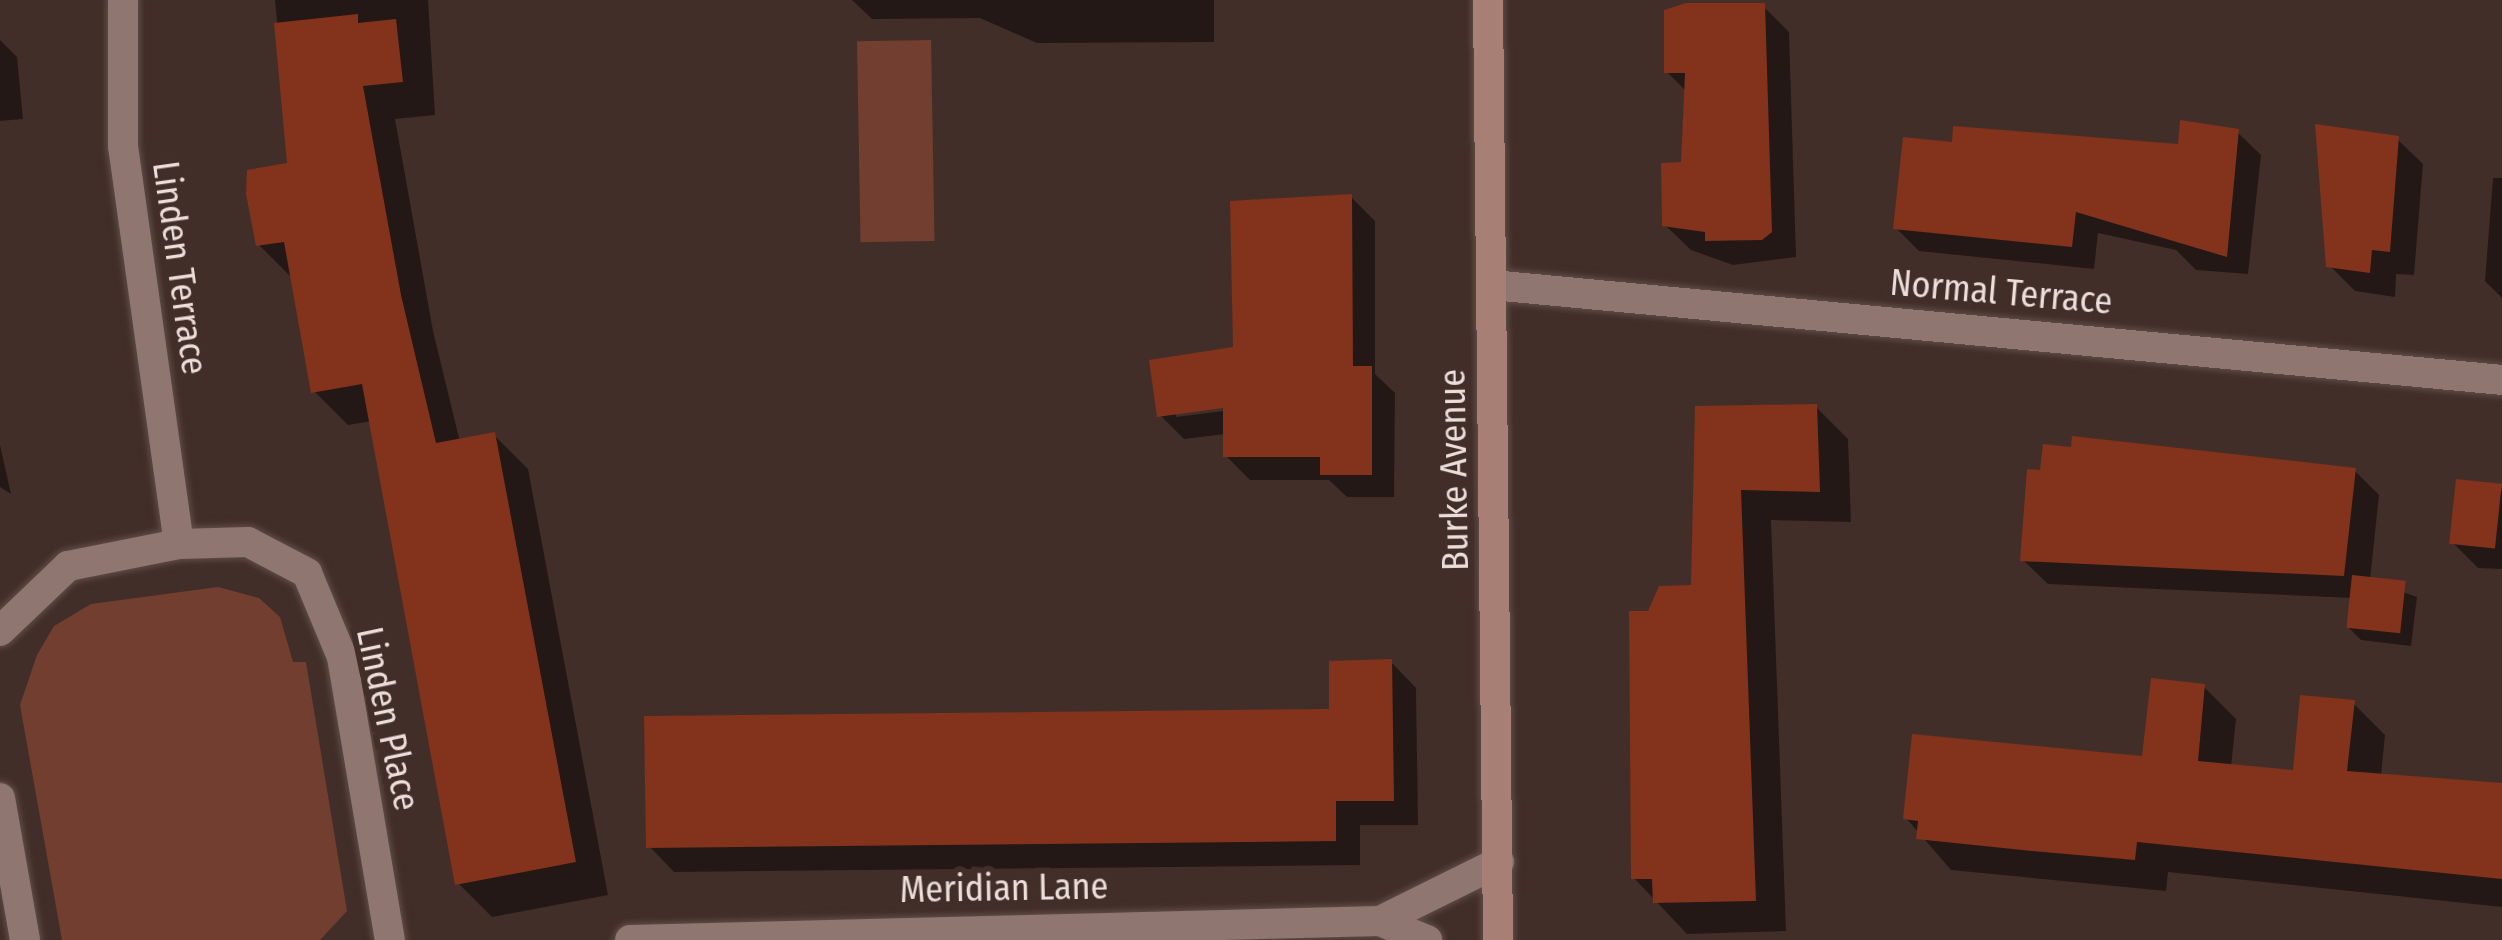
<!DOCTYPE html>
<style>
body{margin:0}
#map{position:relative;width:2502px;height:940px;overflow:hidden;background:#422e28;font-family:"Fira Sans Condensed",sans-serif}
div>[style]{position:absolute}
.green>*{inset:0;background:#723e2f;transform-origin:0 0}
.shadow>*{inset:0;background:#0007}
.building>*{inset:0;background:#83321c;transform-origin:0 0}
.roads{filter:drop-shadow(0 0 3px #5f4d49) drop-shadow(0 0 3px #5f4d49)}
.street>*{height:30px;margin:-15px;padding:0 15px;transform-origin:15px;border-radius:15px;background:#8f7670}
.secondary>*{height:30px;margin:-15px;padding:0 15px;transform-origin:15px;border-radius:15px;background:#a77f74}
span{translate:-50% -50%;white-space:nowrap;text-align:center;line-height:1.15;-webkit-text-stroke:12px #422e28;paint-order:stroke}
.street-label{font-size:36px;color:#ecdeda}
</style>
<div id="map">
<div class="green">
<i style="left:931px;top:40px;width:201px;height:74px;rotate:89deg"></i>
<i style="clip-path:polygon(218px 587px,259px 598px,280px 617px,293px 662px,306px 662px,347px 911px,320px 940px,62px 940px,20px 705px,37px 655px,54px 626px,91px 604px)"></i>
</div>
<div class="shadow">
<i style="clip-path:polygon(275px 0,428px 0,435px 115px,395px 119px,433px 331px,460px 442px,494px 435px,528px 469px,608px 895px,492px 917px,458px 883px,372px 421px,348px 425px,314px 391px,294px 280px,259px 245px,291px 165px)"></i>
<i style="clip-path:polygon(852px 0,1214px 0,1214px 42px,1037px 43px,980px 18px,872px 19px)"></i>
<i style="clip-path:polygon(1764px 7px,1789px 32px,1796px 257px,1733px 265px,1691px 250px,1665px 225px,1684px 165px,1687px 92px,1667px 72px)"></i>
<i style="clip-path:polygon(0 40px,17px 57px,23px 119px,0 121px)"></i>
<i style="clip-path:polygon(2237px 132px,2261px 155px,2248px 274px,2196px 270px,2176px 250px,2098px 233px,2094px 269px,1919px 251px,1896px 228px,1954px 146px,2180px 147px)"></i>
<i style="clip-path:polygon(2397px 139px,2423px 164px,2414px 275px,2396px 274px,2395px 297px,2355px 291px,2329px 265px)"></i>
<i style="clip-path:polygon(2493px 178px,2502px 178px,2502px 298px,2485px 281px)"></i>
<i style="clip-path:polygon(evenodd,1351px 197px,1375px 221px,1375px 374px,1395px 393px,1394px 497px,1347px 497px,1329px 480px,1250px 480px,1226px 456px,1226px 434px,1184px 439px,1160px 415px,1236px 349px,1351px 197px,1238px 403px,1239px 409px,1176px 417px,1176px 411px,1238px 403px)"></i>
<i style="clip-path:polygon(1816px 407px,1848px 439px,1851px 522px,1771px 520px,1786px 931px,1687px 934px,1634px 878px,1650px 614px,1694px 588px,1698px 409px)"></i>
<i style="clip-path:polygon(0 445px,11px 494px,0 487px)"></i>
<i style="clip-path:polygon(2355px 471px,2379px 495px,2370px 580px,2417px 597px,2411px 646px,2361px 640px,2348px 627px,2352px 598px,2048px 584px,2023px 560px)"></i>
<i style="clip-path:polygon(2502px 490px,2502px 569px,2478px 568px,2453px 543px)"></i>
<i style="clip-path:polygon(1391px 662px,1416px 688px,1418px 825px,1360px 825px,1360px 865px,674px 872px,649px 846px,1332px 712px)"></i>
<i style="clip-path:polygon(2204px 687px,2236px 719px,2231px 767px,2295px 773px,2353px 703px,2385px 735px,2381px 776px,2502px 786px,2502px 907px,2168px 872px,2166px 891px,1951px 870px,1906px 818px,2145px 759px)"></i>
</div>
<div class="building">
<i style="clip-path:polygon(1686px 3px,1765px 3px,1772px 232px,1762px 240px,1705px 241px,1705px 232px,1662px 226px,1661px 163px,1681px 162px,1685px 73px,1664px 73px,1664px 10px)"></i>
<i style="clip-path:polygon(358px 14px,358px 23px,396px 19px,403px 82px,363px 86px,401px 295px,436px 443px,495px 432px,576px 862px,455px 885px,362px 384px,311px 393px,284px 242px,256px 246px,246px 194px,247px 170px,287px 163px,274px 23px)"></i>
<i style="clip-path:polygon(2180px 120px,2239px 129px,2227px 257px,2076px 212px,2072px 247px,1893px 229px,1903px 137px,1952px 142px,1953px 126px,2178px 144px)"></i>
<i style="clip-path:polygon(2315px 124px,2399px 136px,2390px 252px,2372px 250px,2370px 273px,2326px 267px)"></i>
<i style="clip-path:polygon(1352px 194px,1353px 366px,1372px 366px,1372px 475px,1320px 475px,1320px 457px,1223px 457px,1223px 408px,1157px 417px,1149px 360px,1233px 347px,1230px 201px)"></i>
<i style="clip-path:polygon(1817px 404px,1820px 492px,1741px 490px,1756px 901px,1653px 903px,1652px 879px,1631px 879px,1629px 611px,1648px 611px,1659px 586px,1691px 585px,1695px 406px)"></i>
<i style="clip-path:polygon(2072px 436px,2356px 468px,2344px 576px,2020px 561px,2027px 469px,2040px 470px,2043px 444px,2071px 447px)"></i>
<i style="left:2456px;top:479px;width:46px;height:65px;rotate:6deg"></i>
<i style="left:2352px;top:575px;width:54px;height:53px;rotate:6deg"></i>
<i style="clip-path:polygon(1392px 659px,1394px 801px,1336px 801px,1336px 841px,646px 848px,644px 716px,1329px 709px,1329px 661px)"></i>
<i style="clip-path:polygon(2151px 678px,2205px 684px,2198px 761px,2293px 770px,2300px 695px,2355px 700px,2347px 771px,2502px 783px,2502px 879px,2137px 842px,2135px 860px,2032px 851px,1916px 839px,1918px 821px,1903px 819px,1912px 734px,2142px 756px)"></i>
</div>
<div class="roads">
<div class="street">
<i style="left:123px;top:0;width:146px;rotate:90deg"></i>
<i style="left:123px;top:146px;width:402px;rotate:82deg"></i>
<i style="left:1492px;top:285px;width:1014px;rotate:5.37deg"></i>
<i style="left:0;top:631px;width:94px;rotate:-43.7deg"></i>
<i style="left:68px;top:566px;width:113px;rotate:-11.2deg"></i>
<i style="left:179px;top:544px;width:69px;rotate:-1.7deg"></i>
<i style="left:248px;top:542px;width:67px;rotate:27.7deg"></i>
<i style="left:307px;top:573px;width:91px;rotate:67.4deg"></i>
<i style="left:342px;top:657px;width:287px;rotate:80.4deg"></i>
<i style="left:0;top:798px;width:144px;rotate:80deg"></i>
<i style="left:1380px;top:921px;width:133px;rotate:-26.4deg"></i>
<i style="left:630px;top:940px;width:750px;rotate:-1.45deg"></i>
<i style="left:1380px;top:921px;width:51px;rotate:22deg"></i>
</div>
<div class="secondary">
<i style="left:1488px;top:0;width:940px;rotate:89.39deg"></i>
</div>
</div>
<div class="street-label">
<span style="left:179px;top:268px;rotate:82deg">Linden Terrace</span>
<span style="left:2001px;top:293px;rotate:5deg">Normal Terrace</span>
<span style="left:1455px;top:470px;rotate:-91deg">Burke Avenue</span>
<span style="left:387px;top:719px;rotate:78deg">Linden Place</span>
<span style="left:1004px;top:889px;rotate:-1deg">Meridian Lane</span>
</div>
</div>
